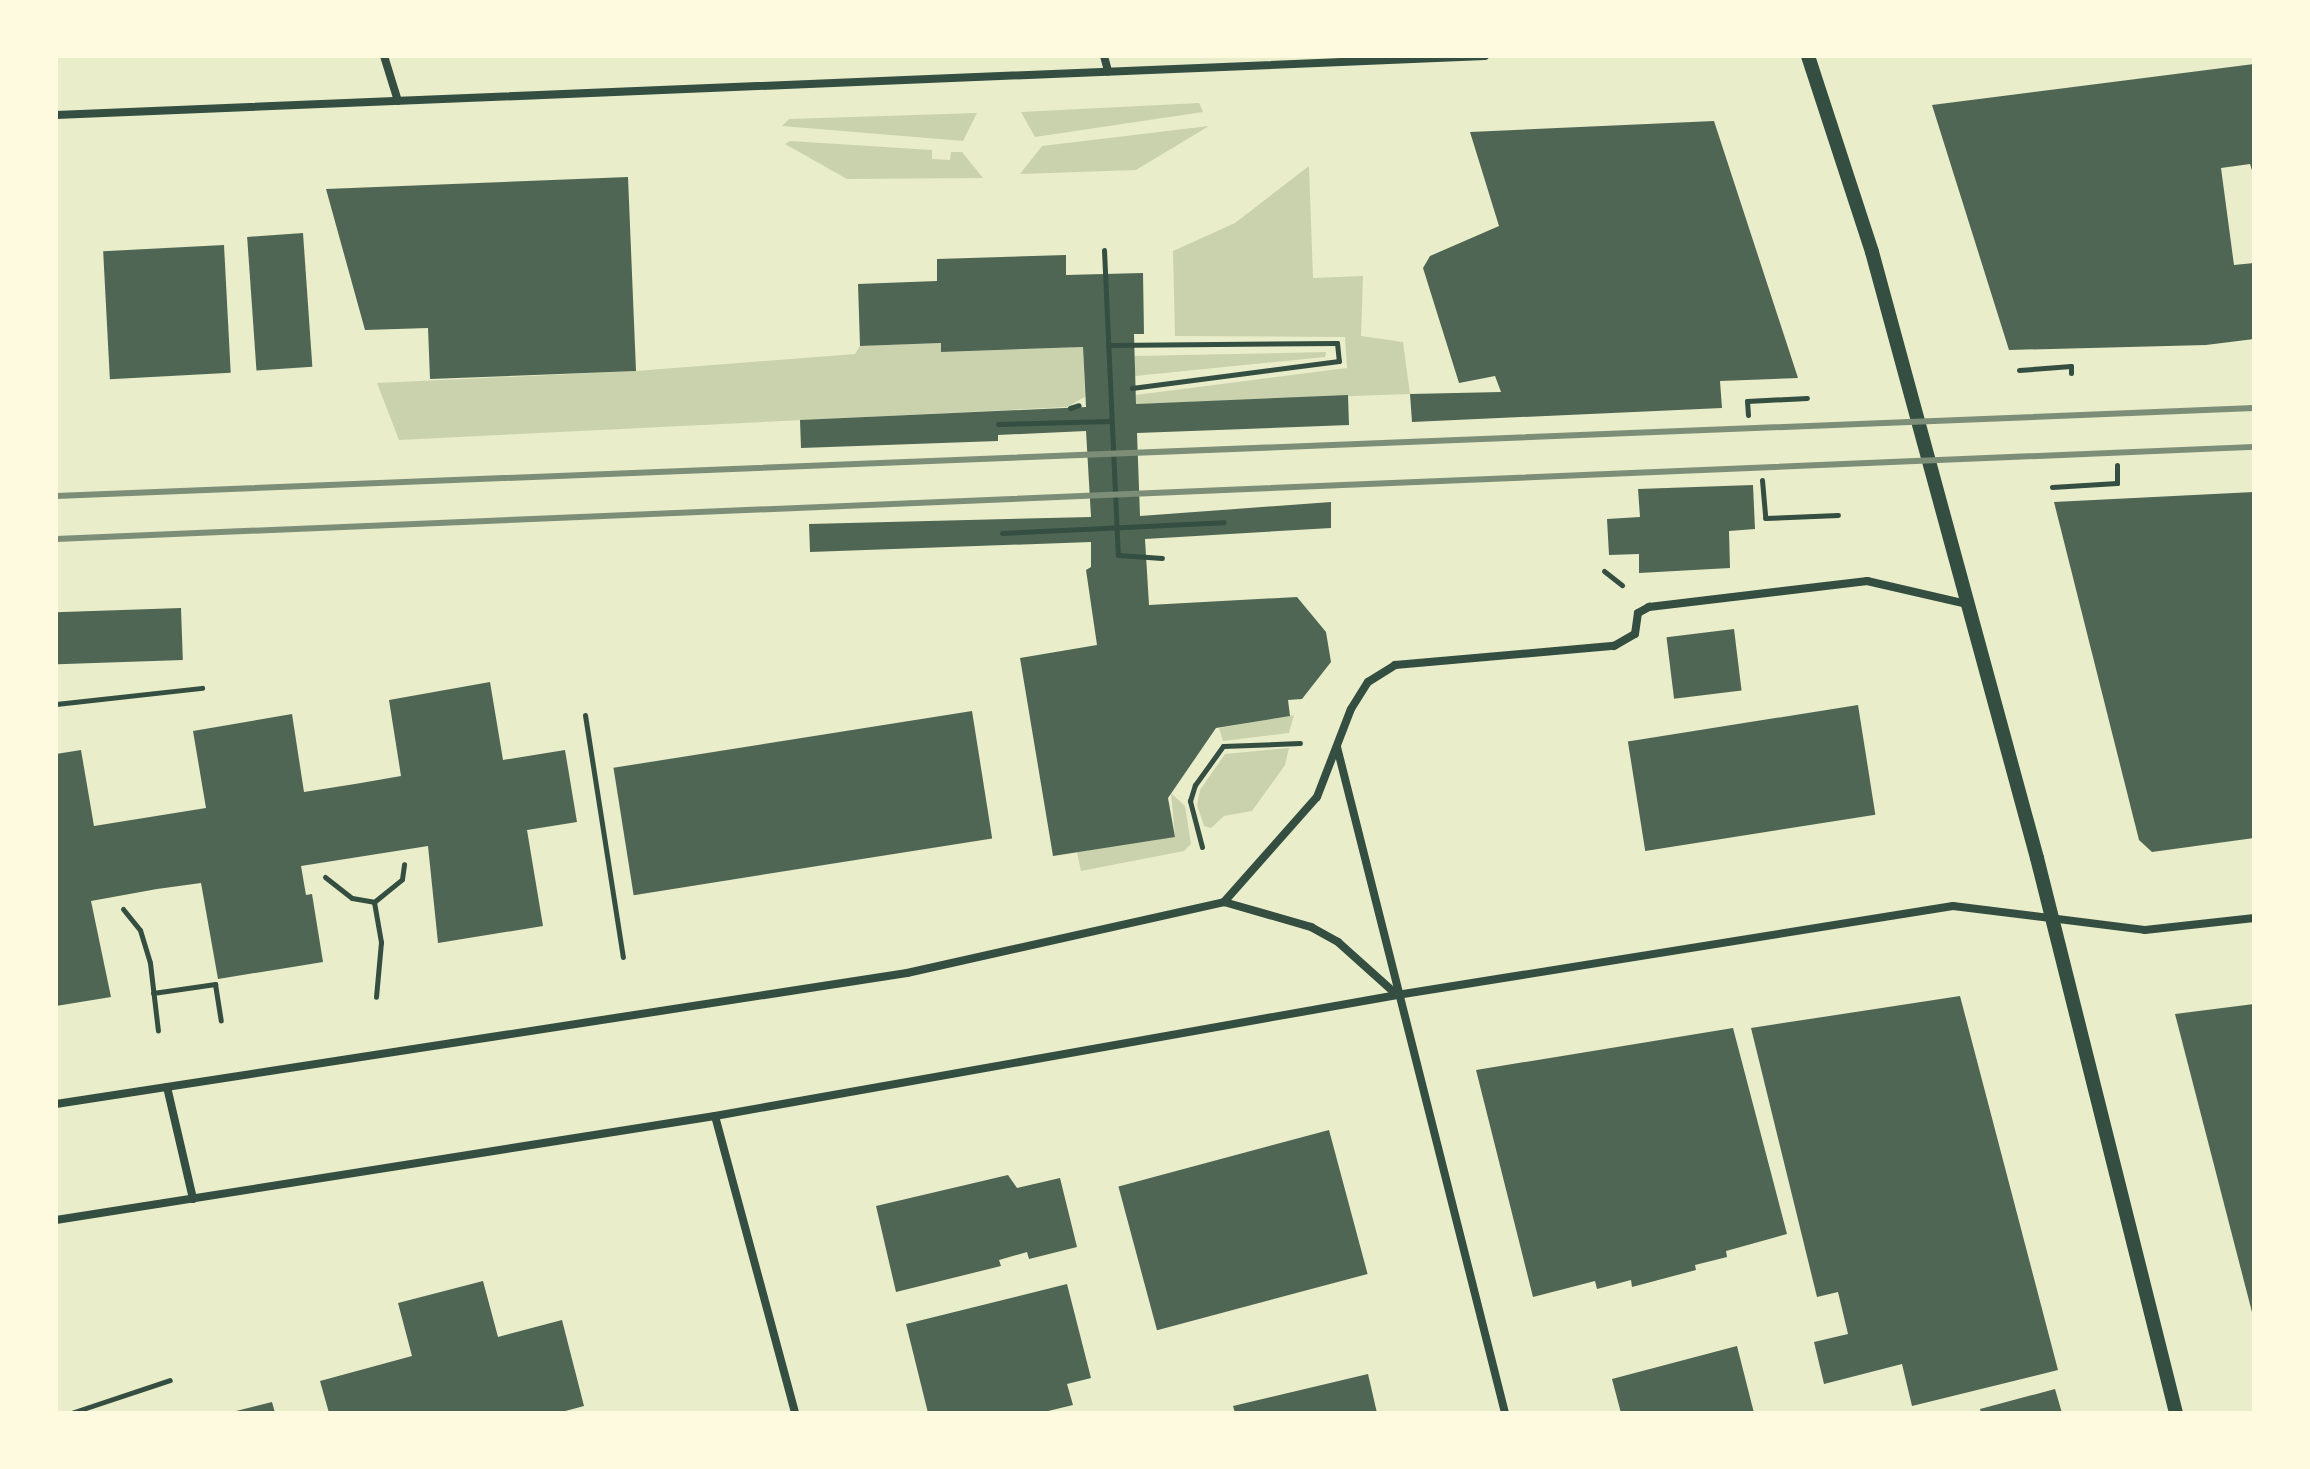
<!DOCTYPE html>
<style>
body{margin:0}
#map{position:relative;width:2310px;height:1469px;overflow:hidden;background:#e9edc9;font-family:Figtree,sans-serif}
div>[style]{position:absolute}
.green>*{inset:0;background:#cad2ad}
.building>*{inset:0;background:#4f6655;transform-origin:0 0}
.path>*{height:5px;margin:-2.5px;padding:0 2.5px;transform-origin:2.5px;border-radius:2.5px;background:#344e41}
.minor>*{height:8px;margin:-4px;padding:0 4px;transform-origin:4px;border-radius:4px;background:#344e41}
.tertiary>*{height:14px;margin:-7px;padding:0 7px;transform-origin:7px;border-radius:7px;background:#344e41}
.rail>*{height:6px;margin:-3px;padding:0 3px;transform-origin:3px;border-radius:3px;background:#7c8e77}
span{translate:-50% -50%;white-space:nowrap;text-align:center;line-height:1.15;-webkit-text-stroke:6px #fefae0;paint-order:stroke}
.frame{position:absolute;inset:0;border:58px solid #fefae0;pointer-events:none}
</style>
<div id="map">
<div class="green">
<i style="clip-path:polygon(1199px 103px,1203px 112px,1035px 137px,1021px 112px)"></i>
<i style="clip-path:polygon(977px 113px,963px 141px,782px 126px,789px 119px)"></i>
<i style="clip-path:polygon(1209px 126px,1136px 170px,1020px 174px,1042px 146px)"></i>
<i style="clip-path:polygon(790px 141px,932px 150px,932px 159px,950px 160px,951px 152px,962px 152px,983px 178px,847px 179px,785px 144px)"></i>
<i style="clip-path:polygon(1309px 166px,1313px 278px,1363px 276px,1361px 336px,1403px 342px,1410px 394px,1136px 404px,1136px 395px,1347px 368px,1345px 337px,1175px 336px,1173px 251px,1235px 223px)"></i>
<i style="clip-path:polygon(941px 343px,942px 352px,1083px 347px,1085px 397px,1067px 407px,399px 440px,377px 383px,636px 371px,855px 354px,860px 346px)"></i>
<i style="clip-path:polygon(1326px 352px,1325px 357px,1135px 376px,1135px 356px)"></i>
<i style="clip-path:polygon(1294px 715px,1289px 733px,1223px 741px,1219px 728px)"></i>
<i style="clip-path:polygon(1289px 748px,1285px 765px,1252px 811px,1224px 816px,1211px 828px,1204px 826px,1197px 805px,1200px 790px,1225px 754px)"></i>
<i style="clip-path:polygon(1171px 793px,1185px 806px,1191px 844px,1184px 851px,1081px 871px,1077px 852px,1175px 836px)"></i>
</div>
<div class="building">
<i style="clip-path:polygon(2254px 64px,2254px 177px,2250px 164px,2221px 168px,2234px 265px,2254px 263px,2254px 339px,2206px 345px,2009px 350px,1932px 105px)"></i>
<i style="clip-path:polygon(1714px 121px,1798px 378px,1720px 381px,1722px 408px,1412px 422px,1410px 394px,1501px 392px,1495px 376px,1459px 383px,1423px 268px,1430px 256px,1499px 226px,1470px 132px)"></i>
<i style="clip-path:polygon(628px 177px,636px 371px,430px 379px,428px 328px,365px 330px,326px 189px)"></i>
<i style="left:303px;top:233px;width:134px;height:56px;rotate:86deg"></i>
<i style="left:224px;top:245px;width:128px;height:121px;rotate:87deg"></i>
<i style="clip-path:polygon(1066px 255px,1066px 275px,1143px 273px,1144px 334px,1134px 334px,1136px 404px,1348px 395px,1349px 425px,1137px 433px,1140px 516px,1331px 502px,1331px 528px,1145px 539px,1149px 605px,1297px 597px,1326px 632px,1331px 662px,1302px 699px,1288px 700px,1290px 716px,1216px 728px,1168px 798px,1175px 837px,1053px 856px,1020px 658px,1097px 645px,1086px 570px,1091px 567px,1091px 542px,810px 552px,809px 524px,1091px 517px,1086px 431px,998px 435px,998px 441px,801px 448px,800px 420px,1086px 407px,1083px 347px,941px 352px,941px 343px,860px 346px,858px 284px,937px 281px,937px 259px)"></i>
<i style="clip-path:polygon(1753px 485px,1755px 529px,1729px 531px,1730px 568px,1639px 573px,1639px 554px,1609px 555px,1607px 519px,1640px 517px,1638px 489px)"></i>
<i style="clip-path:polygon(2254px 492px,2254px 838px,2152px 852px,2139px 840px,2054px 502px)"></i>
<i style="left:181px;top:608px;width:52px;height:125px;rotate:88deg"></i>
<i style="left:1734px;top:629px;width:62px;height:68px;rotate:83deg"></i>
<i style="clip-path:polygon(490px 682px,503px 760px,565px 750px,577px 822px,527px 830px,543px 926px,438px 943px,428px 846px,301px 866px,306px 895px,312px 894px,323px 962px,218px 979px,201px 883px,157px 889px,91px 901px,111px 997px,56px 1006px,56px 754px,81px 750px,94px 826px,206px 808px,193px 731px,292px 714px,304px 792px,355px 784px,401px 776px,389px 700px)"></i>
<i style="left:1858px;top:705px;width:111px;height:233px;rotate:81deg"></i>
<i style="left:972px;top:711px;width:129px;height:363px;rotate:81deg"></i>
<i style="clip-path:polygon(1960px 996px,2058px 1370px,1912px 1406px,1902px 1364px,1824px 1384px,1814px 1342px,1848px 1334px,1838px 1292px,1817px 1297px,1751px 1028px)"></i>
<i style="clip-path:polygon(2254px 1004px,2254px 1316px,2253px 1316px,2175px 1014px)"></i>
<i style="clip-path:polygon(1733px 1028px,1787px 1234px,1726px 1251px,1727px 1257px,1695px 1265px,1696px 1270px,1632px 1287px,1631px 1280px,1597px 1289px,1595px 1281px,1533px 1297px,1476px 1070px)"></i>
<i style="left:1329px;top:1130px;width:149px;height:218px;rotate:75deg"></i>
<i style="clip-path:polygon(1008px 1175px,1017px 1188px,1060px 1178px,1077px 1247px,1029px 1259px,1027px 1252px,999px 1260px,1001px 1266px,896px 1292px,876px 1206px)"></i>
<i style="clip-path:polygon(483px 1281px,498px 1337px,562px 1320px,584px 1406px,558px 1413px,329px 1413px,320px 1381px,412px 1356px,398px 1303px)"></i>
<i style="clip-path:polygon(1067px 1284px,1091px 1378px,1067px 1384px,1073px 1405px,1040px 1413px,928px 1413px,906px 1324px)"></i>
<i style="clip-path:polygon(1737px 1346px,1754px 1413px,1621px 1413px,1612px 1379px)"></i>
<i style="clip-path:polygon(1368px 1374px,1377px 1413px,1235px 1413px,1233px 1406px)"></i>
<i style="clip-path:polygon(2055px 1389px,2062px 1413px,1981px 1413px,1980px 1409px)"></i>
<i style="clip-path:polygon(272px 1402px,275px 1413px,232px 1413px,232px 1412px)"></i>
</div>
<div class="path">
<i style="left:1104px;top:250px;width:305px;rotate:87.4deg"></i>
<i style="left:1118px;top:555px;width:44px;rotate:3.9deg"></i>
<i style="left:1108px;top:345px;width:229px;rotate:-0.5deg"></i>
<i style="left:1337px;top:343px;width:18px;rotate:84deg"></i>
<i style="left:1339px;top:361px;width:209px;rotate:172.6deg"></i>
<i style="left:2019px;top:370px;width:52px;rotate:-4.4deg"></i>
<i style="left:2071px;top:366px;width:7px;rotate:90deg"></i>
<i style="left:1070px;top:408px;width:9px;rotate:-18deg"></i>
<i style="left:1748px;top:415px;width:14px;rotate:-94deg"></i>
<i style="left:1747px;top:401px;width:60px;rotate:-2.9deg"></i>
<i style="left:998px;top:424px;width:113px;rotate:-1.5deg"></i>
<i style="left:1762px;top:480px;width:38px;rotate:85deg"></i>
<i style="left:1765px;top:518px;width:73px;rotate:-2.4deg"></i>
<i style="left:2052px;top:487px;width:65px;rotate:-3.5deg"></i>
<i style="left:2117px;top:483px;width:18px;rotate:-90deg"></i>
<i style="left:1002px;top:533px;width:222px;rotate:-2.8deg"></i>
<i style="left:1604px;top:571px;width:23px;rotate:38deg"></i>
<i style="left:56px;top:704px;width:147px;rotate:-6.3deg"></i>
<i style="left:585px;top:715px;width:245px;rotate:81.1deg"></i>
<i style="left:1202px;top:847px;width:48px;rotate:-104.6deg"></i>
<i style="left:1190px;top:801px;width:17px;rotate:-73deg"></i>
<i style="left:1195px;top:785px;width:48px;rotate:-54.3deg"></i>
<i style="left:1223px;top:746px;width:77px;rotate:-2.2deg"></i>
<i style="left:325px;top:877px;width:34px;rotate:38deg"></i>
<i style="left:352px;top:898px;width:22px;rotate:10deg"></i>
<i style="left:374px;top:902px;width:41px;rotate:80.1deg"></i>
<i style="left:381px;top:942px;width:55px;rotate:95.2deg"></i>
<i style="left:374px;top:902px;width:36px;rotate:-39deg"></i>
<i style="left:402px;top:879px;width:15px;rotate:-82deg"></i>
<i style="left:123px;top:909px;width:27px;rotate:51deg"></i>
<i style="left:140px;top:930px;width:34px;rotate:73deg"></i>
<i style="left:150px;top:963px;width:68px;rotate:83.3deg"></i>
<i style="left:153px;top:993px;width:63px;rotate:-8.3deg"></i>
<i style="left:215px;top:984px;width:37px;rotate:81deg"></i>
<i style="left:71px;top:1413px;width:104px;rotate:-18.4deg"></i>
</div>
<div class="minor">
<i style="left:384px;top:56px;width:47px;rotate:72.7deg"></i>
<i style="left:1104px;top:56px;width:16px;rotate:75deg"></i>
<i style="left:56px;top:115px;width:1430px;rotate:-2.36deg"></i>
<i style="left:1337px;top:747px;width:687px;rotate:75.84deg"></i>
<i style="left:1224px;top:902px;width:140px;rotate:-48.5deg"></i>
<i style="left:1317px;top:797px;width:94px;rotate:-68.9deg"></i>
<i style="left:1351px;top:709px;width:32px;rotate:-58deg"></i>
<i style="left:1368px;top:682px;width:32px;rotate:-32deg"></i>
<i style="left:1395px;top:665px;width:220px;rotate:-5deg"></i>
<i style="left:1614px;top:646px;width:24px;rotate:-30deg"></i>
<i style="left:1635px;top:634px;width:21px;rotate:-82deg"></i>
<i style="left:1638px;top:613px;width:13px;rotate:-29deg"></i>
<i style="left:1649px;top:607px;width:220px;rotate:-6.8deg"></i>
<i style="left:1867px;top:581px;width:103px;rotate:13deg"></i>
<i style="left:167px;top:1087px;width:115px;rotate:76.9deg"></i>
<i style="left:56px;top:1104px;width:861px;rotate:-8.75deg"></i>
<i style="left:907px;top:973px;width:325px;rotate:-12.6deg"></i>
<i style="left:1224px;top:902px;width:91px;rotate:16deg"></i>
<i style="left:1311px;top:927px;width:31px;rotate:29deg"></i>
<i style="left:1338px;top:942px;width:79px;rotate:41.9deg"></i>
<i style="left:715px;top:1116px;width:308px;rotate:74.9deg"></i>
<i style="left:56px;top:1220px;width:667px;rotate:-8.97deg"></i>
<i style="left:715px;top:1116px;width:693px;rotate:-10.06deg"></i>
<i style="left:1397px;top:995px;width:563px;rotate:-9.09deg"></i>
<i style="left:1953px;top:906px;width:193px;rotate:7.1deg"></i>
<i style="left:2145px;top:930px;width:110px;rotate:-6.3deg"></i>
</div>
<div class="tertiary">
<i style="left:1808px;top:56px;width:206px;rotate:71.9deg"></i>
<i style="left:1872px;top:252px;width:628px;rotate:74.77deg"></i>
<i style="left:2037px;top:858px;width:572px;rotate:75.94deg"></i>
</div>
<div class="rail">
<i style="left:56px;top:496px;width:2200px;rotate:-2.29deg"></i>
<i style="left:56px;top:539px;width:2200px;rotate:-2.4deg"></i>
</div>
<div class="frame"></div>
</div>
